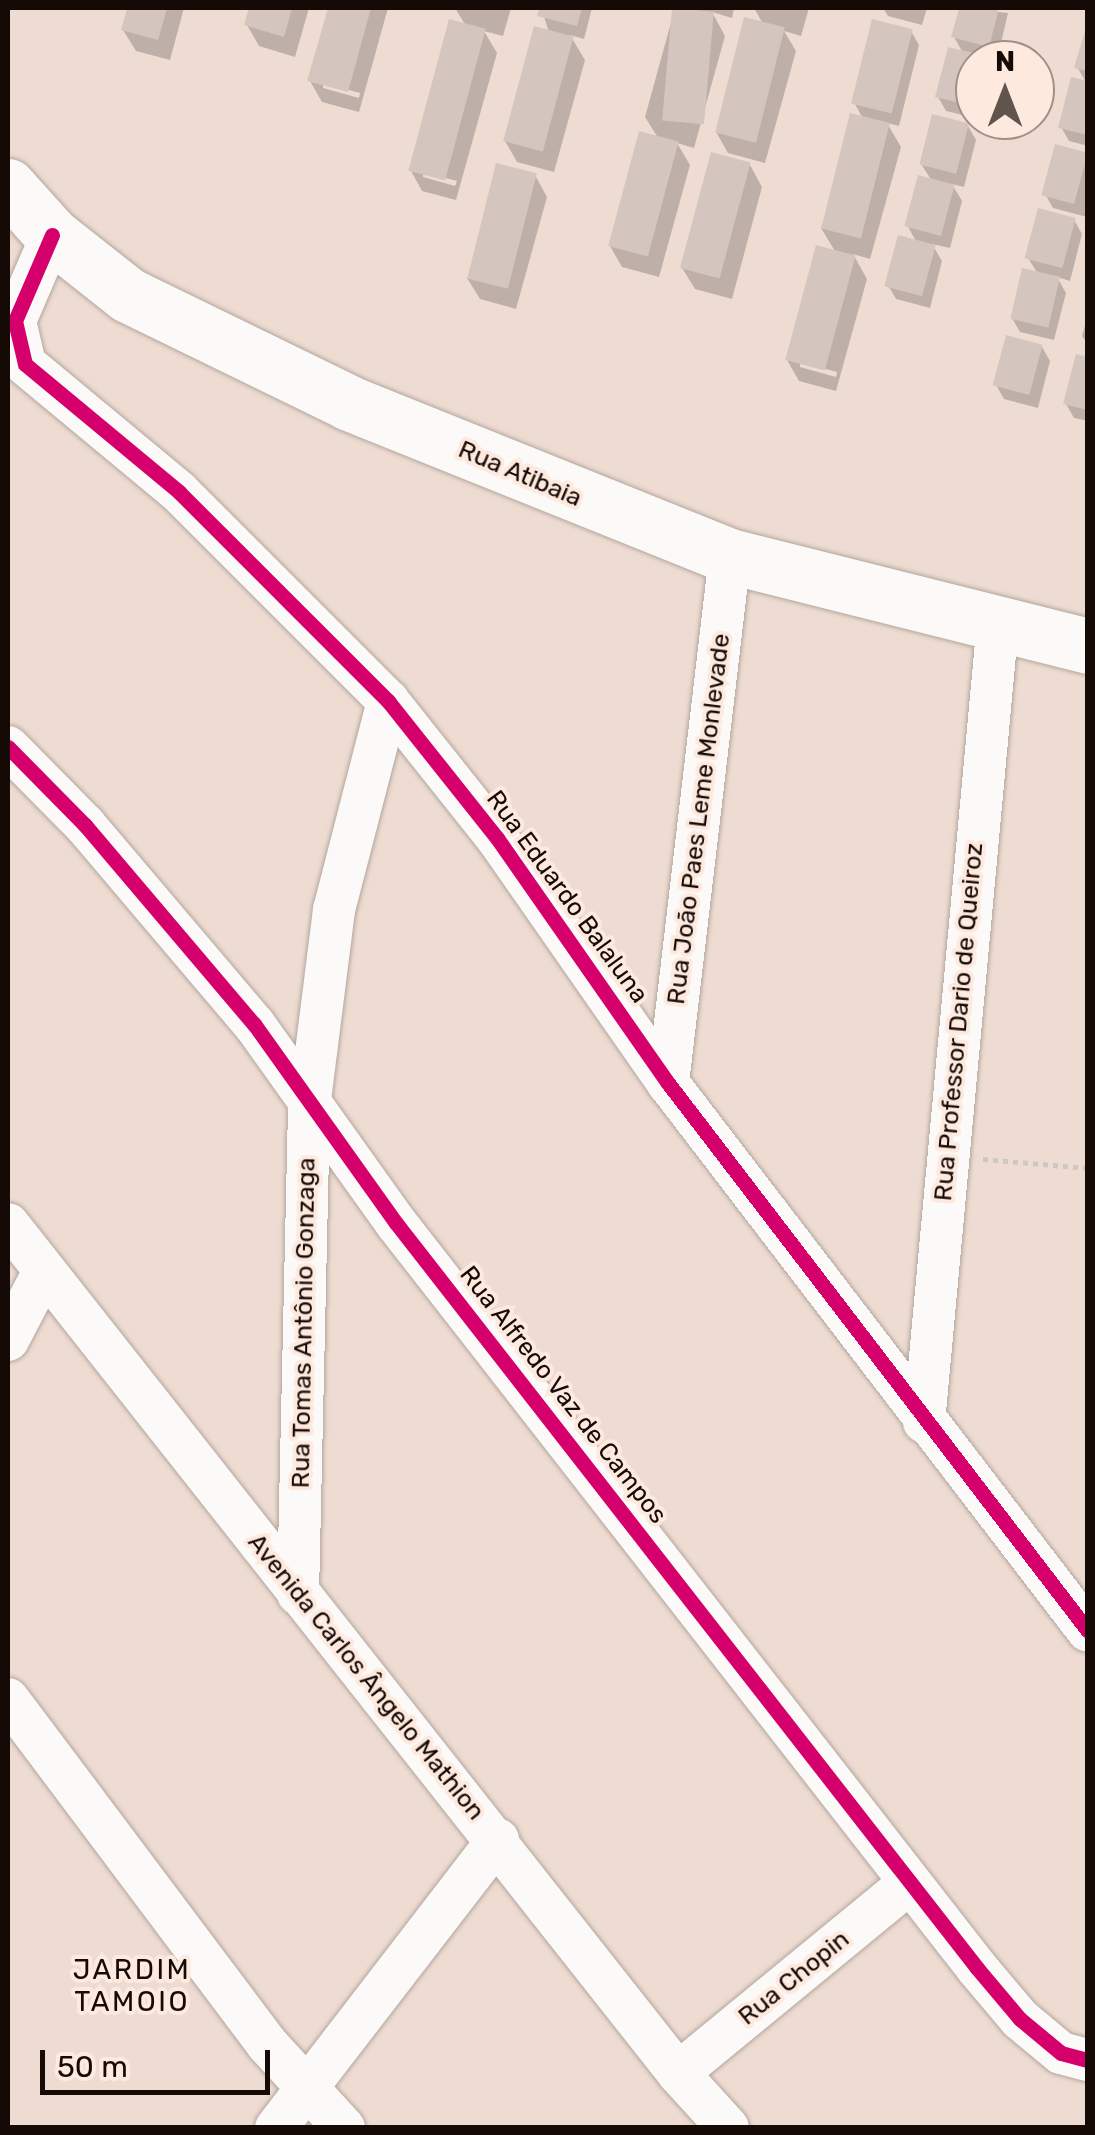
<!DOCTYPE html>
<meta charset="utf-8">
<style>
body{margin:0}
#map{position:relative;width:1095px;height:2135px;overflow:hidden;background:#eedcd2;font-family:Rubik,sans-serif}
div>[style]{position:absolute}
.shadow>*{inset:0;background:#0003}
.building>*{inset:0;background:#d4c6be;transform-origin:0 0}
.path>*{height:5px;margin-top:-2.5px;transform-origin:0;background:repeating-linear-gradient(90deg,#cdc8c4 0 5px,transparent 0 10px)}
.roads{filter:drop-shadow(0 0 2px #b3a69e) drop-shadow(0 0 2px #b3a69e)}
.minor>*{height:42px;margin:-21px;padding:0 21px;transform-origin:21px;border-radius:21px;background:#fcfaf8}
.major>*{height:55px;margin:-27.5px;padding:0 27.5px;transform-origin:27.5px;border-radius:27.5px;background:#fcfaf8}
.cycleway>*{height:15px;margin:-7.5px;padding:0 7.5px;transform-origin:7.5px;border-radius:7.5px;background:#d6006c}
span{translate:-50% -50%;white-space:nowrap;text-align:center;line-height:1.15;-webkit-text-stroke:8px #fde9de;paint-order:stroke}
.street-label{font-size:25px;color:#150a05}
.neighbourhood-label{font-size:28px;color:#150a05;letter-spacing:2.5px}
.frame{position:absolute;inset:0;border:10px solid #150a05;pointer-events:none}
.north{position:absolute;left:955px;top:40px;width:100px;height:100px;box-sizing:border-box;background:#fde9de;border:2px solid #a09087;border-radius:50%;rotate:0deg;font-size:28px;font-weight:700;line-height:40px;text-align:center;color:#150a05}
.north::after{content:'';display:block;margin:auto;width:35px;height:45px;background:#61544d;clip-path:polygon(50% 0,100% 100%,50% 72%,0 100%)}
.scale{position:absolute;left:40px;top:2050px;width:230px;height:45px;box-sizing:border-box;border:5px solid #150a05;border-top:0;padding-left:12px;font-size:30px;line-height:35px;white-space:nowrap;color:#150a05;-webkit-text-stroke:8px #fde9de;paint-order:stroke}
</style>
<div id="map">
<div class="shadow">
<i style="clip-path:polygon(130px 8px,184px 8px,170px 60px,136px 51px,123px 30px)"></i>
<i style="clip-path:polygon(251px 8px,309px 8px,295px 57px,259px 46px,247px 25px)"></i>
<i style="clip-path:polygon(evenodd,330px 8px,388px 8px,359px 112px,322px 102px,310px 81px,330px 8px,323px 83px,360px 93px,359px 98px,323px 88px,323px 83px)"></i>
<i style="clip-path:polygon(evenodd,455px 8px,511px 8px,503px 36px,484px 31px,497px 53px,456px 200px,422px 191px,410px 169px,466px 26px,455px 8px,423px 172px,457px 181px,455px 186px,423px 177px,423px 172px)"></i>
<i style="clip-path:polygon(541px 8px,592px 8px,584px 39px,570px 35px,585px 60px,554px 172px,517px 162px,505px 141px,549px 32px)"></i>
<i style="clip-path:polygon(675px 8px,734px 8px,732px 18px,712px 12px,725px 36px,694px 148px,677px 143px,690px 165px,659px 277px,622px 267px,610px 246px,658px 138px,645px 117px)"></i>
<i style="clip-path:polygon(754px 8px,809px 8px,801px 36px,784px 31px,796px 51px,765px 163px,728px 153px,716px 132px,763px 24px)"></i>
<i style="clip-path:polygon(883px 8px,927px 8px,922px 25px,888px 16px)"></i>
<i style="clip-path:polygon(961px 8px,1008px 13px,997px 60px,975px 60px,975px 118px,946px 111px,938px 97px,963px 53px,954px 37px)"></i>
<i style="clip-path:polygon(1088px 25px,1088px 146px,1069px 141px,1061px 127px,1087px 84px,1077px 67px)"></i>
<i style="clip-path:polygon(evenodd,911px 31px,919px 45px,899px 126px,887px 123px,901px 147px,870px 259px,853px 254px,867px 279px,836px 391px,799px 381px,787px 360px,836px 253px,821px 228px,863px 119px,854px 102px,911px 31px,800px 362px,837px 372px,836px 377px,800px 367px,800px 362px)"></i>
<i style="clip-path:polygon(968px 126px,976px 140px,964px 187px,952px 184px,962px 201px,950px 248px,932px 244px,942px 261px,930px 308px,896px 299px,888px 285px,917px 243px,907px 225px,932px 181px,921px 164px)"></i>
<i style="clip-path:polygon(1088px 155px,1087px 217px,1053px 208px,1045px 194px)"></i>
<i style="clip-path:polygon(750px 165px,762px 187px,732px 299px,695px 289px,682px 268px)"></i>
<i style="clip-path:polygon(535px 175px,547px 197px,516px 309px,480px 299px,467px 278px)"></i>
<i style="clip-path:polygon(1074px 220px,1082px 234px,1070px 281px,1057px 277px,1066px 293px,1054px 340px,1020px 332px,1012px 318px,1038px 274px,1028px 258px)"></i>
<i style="clip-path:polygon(1088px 315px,1088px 345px,1082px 336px)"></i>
<i style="clip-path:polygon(1042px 347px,1050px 361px,1038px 408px,1004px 399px,996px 385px)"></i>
<i style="clip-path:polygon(1088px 359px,1088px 421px,1074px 418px,1066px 404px)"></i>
</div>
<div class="building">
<i style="clip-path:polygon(127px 8px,167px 8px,158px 40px,121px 30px)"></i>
<i style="clip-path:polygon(249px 8px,292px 8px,284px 37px,244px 25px)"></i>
<i style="clip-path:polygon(328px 8px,371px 8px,348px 92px,307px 81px)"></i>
<i style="clip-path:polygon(539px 8px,582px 8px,577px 26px,537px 16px)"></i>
<i style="left:672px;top:8px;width:42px;height:113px;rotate:5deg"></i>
<i style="clip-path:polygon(959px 8px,999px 8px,989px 47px,951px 37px)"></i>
<i style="left:744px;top:17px;width:42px;height:119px;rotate:14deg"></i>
<i style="left:449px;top:19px;width:38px;height:157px;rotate:15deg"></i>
<i style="left:872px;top:19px;width:42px;height:87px;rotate:14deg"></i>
<i style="clip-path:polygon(1088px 21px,1088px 71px,1074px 68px)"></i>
<i style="left:534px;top:26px;width:41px;height:119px;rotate:15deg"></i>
<i style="clip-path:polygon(948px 47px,986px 56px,975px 60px,973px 106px,935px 97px)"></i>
<i style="clip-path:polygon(1071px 77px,1088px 81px,1088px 135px,1058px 128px)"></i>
<i style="left:850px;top:113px;width:41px;height:119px;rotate:14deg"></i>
<i style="left:932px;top:114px;width:38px;height:52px;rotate:14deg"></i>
<i style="left:639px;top:131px;width:41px;height:119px;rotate:15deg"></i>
<i style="left:1055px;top:144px;width:34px;height:53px;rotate:15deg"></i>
<i style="left:711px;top:152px;width:41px;height:120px;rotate:15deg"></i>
<i style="left:496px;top:163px;width:42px;height:119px;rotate:14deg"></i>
<i style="left:918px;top:175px;width:38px;height:53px;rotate:15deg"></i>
<i style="left:1038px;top:208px;width:39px;height:52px;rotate:15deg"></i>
<i style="left:898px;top:235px;width:39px;height:53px;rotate:15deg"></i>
<i style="left:816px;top:245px;width:41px;height:119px;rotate:15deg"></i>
<i style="left:1022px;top:268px;width:39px;height:52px;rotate:13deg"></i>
<i style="left:1006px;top:335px;width:38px;height:52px;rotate:15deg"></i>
<i style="clip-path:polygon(1076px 354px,1088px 357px,1088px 410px,1063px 404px)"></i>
</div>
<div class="path">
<i style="left:983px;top:1159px;width:105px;rotate:4.9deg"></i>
</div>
<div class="roads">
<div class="minor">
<i style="left:52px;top:235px;width:94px;rotate:113.3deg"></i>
<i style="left:15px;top:321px;width:44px;rotate:76.9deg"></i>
<i style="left:25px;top:364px;width:200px;rotate:39.7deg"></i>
<i style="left:179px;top:492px;width:296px;rotate:45deg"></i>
<i style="left:388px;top:701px;width:175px;rotate:51.5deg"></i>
<i style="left:497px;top:838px;width:299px;rotate:55.1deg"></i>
<i style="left:668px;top:1083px;width:690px;rotate:52.53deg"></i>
<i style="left:8px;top:747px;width:110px;rotate:45.4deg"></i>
<i style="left:85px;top:825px;width:261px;rotate:49.7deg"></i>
<i style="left:254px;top:1024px;width:244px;rotate:54.5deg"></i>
<i style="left:396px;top:1223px;width:945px;rotate:52.05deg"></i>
<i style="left:977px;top:1968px;width:67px;rotate:49.9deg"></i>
<i style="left:1020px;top:2019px;width:53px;rotate:39.7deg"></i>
<i style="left:1061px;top:2053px;width:28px;rotate:15deg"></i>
<i style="left:668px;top:1083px;width:531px;rotate:-83.29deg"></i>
<i style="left:8px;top:1224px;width:1082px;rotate:51.72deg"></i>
<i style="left:678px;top:2073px;width:74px;rotate:47.7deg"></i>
<i style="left:8px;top:1340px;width:78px;rotate:-62.4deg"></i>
<i style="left:924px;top:1422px;width:803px;rotate:-84.72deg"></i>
<i style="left:298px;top:1594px;width:486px;rotate:-88.7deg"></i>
<i style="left:309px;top:1108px;width:200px;rotate:-82.8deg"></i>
<i style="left:334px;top:910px;width:216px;rotate:-75.5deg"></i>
<i style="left:8px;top:1699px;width:431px;rotate:53.1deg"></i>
<i style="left:267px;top:2044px;width:114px;rotate:47.5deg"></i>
<i style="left:678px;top:2073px;width:299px;rotate:-39.4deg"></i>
<i style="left:276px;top:2128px;width:364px;rotate:-52.4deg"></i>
</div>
<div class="major">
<i style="left:8px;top:186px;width:66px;rotate:48.1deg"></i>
<i style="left:52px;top:235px;width:97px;rotate:38.3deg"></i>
<i style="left:128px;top:295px;width:246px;rotate:26deg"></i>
<i style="left:349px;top:403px;width:411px;rotate:21.9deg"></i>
<i style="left:730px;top:556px;width:369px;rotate:14.1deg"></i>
</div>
</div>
<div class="cycleway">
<i style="left:52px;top:235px;width:94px;rotate:113.3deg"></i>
<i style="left:15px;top:321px;width:44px;rotate:76.9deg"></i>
<i style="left:25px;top:364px;width:200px;rotate:39.7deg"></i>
<i style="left:179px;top:492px;width:296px;rotate:45deg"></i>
<i style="left:388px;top:701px;width:175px;rotate:51.5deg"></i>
<i style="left:497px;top:838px;width:299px;rotate:55.1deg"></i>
<i style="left:668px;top:1083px;width:690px;rotate:52.53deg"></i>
<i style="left:8px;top:747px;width:110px;rotate:45.4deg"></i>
<i style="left:85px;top:825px;width:261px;rotate:49.7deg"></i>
<i style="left:254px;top:1024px;width:244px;rotate:54.5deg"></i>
<i style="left:396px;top:1223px;width:945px;rotate:52.05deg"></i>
<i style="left:977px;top:1968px;width:67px;rotate:49.9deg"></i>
<i style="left:1020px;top:2019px;width:53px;rotate:39.7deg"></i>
<i style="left:1061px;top:2053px;width:28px;rotate:15deg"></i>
</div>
<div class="street-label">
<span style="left:520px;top:474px;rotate:23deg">Rua Atibaia</span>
<span style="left:699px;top:819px;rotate:-83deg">Rua João Paes Leme Monlevade</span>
<span style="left:567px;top:897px;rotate:54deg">Rua Eduardo Balaluna</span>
<span style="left:959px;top:1022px;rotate:-85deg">Rua Professor Dario de Queiroz</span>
<span style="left:304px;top:1323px;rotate:-89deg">Rua Tomas Antônio Gonzaga</span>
<span style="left:563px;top:1395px;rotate:52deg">Rua Alfredo Vaz de Campos</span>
<span style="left:366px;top:1677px;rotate:51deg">Avenida Carlos Ângelo Mathion</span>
<span style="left:794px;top:1978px;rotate:-39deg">Rua Chopin</span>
</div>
<div class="neighbourhood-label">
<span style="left:132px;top:1986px">JARDIM<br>TAMOIO</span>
</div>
<div class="frame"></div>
<div class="north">N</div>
<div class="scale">50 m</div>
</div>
